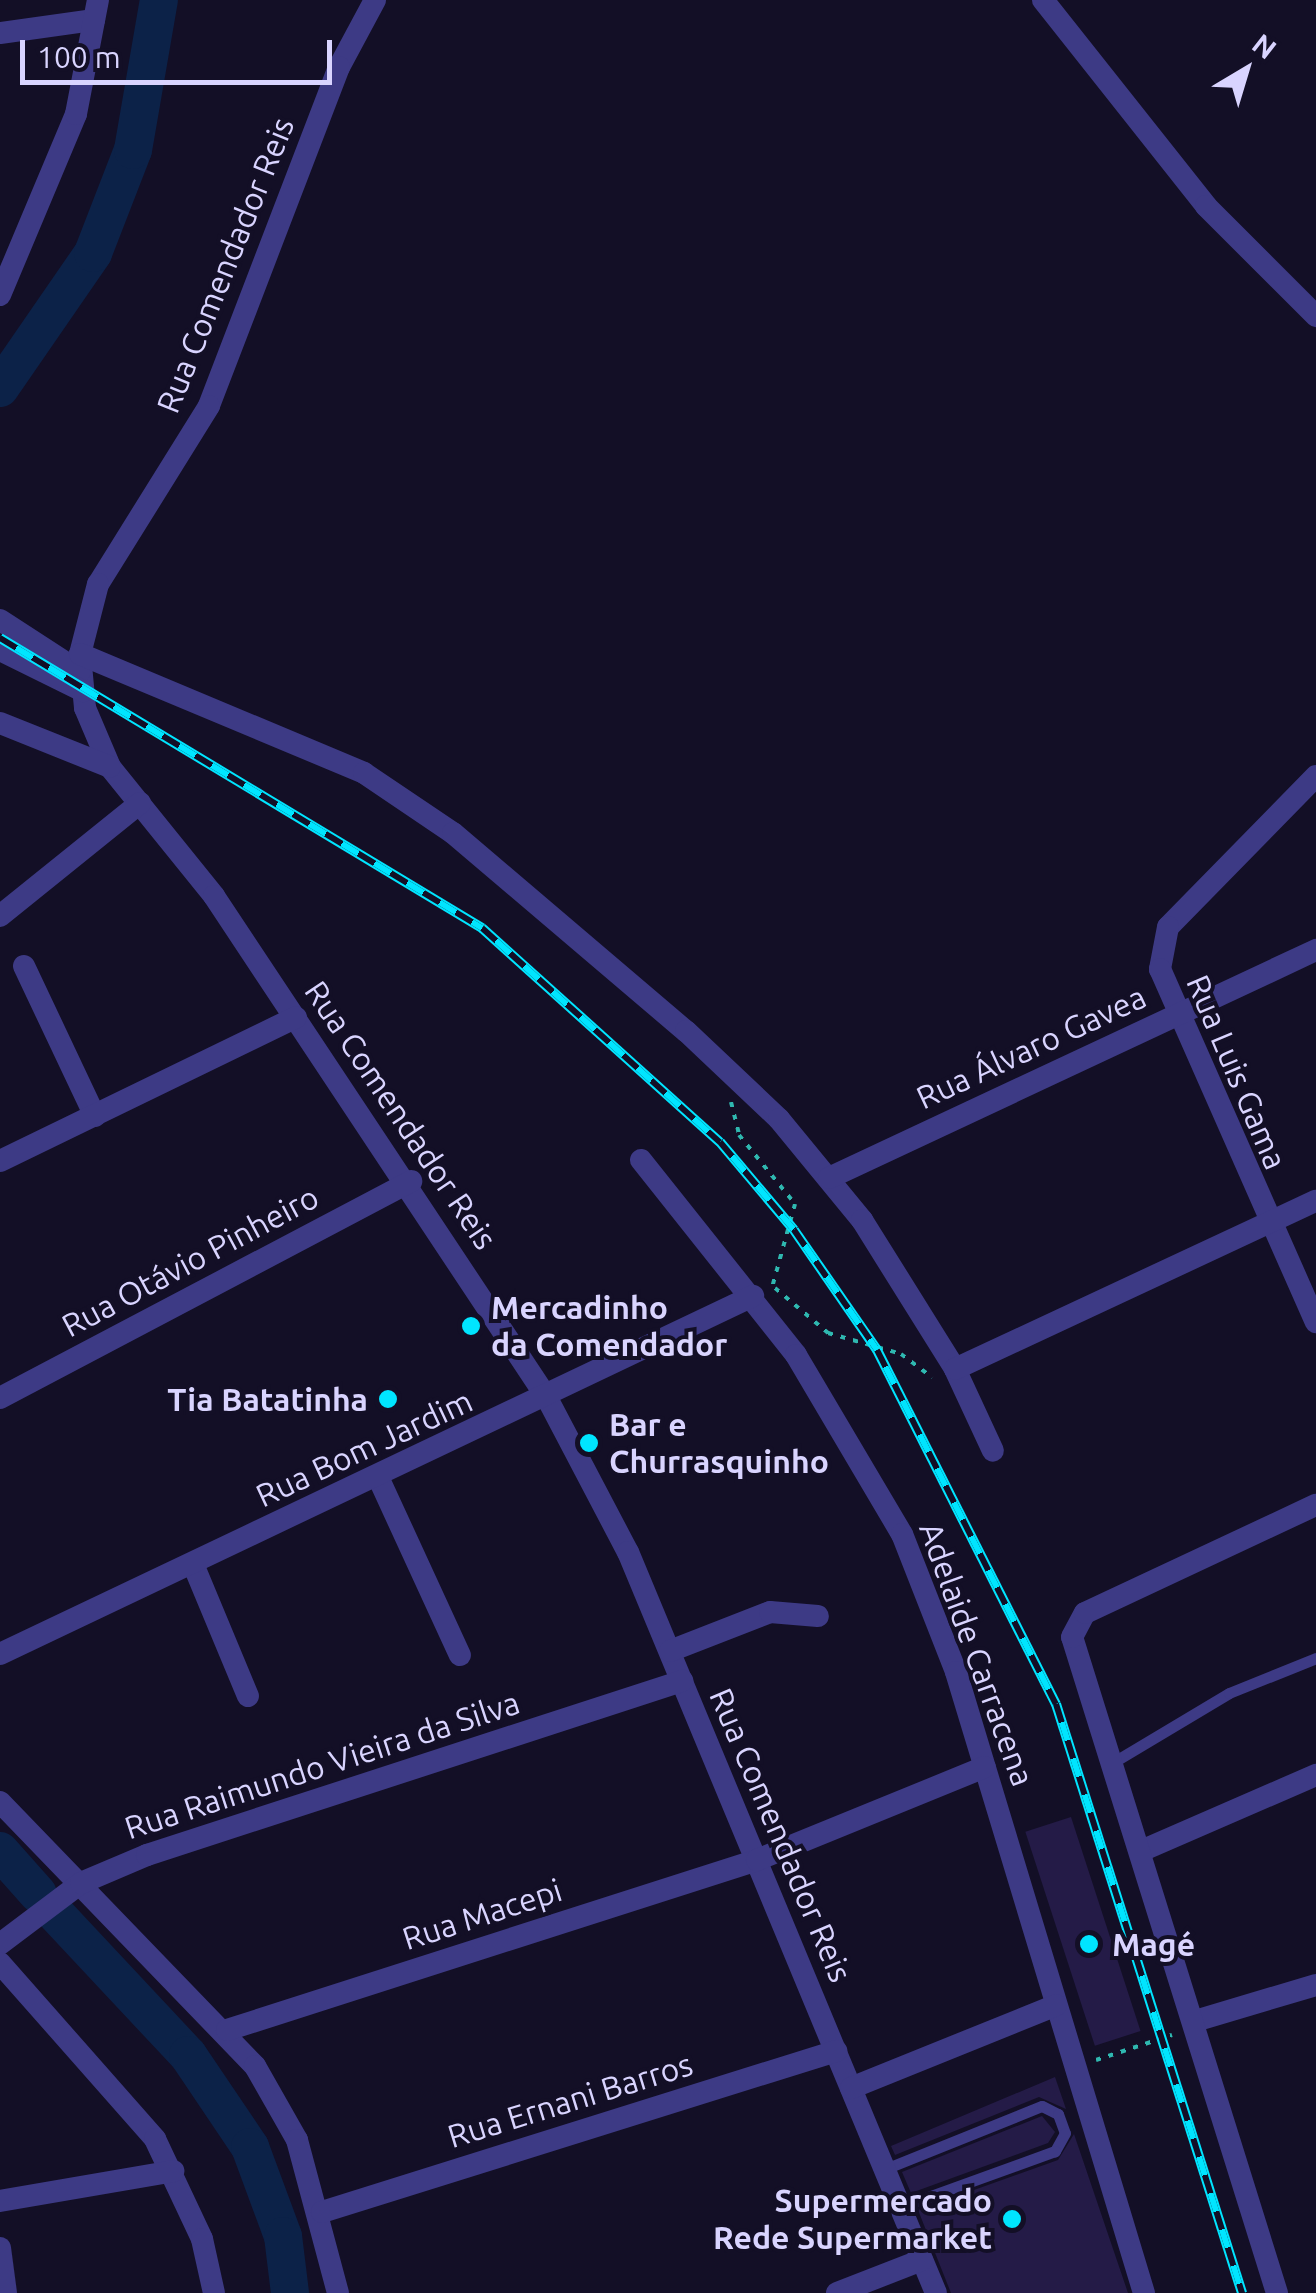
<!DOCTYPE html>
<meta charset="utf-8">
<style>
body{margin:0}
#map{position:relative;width:1316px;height:2293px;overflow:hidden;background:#130f26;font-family:Ubuntu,sans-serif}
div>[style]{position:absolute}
.river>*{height:38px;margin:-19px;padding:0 19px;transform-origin:19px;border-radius:19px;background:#0c2248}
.building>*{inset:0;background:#241b47;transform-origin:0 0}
.path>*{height:4px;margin-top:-2px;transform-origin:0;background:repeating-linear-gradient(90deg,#2fb8b0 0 5px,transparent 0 13px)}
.service>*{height:11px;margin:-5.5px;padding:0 5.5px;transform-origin:5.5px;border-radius:5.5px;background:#3d3a85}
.minor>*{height:22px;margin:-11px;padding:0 11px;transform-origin:11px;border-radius:11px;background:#3d3a85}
.rail>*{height:10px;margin-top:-5px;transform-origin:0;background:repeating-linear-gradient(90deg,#130f26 0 19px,#00e5ff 0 38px);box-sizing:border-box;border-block:2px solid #00e5ff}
.dots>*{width:28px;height:28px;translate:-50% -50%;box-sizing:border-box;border:5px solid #130f26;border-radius:50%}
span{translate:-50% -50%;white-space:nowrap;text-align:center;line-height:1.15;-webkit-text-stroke:8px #130f26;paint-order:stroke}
.street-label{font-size:32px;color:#d9d4ff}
.poi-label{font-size:32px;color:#d9d4ff;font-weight:700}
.left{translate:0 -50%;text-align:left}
.right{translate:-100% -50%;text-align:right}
.north{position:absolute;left:1196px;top:20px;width:100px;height:100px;-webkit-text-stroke:8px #130f26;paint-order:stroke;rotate:38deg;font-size:28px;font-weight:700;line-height:40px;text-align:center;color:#d9d4ff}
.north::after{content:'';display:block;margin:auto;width:35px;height:45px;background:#d9d4ff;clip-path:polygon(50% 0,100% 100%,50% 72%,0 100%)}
.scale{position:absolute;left:20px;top:40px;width:312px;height:45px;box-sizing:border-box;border:5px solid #d9d4ff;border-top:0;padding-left:12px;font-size:30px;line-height:35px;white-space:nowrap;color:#d9d4ff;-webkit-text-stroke:8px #130f26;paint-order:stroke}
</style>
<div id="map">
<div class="river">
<i style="left:0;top:388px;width:164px;rotate:-55.4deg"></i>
<i style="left:93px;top:253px;width:110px;rotate:-68.8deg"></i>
<i style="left:133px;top:150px;width:152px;rotate:-80.2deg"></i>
<i style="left:0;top:1851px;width:57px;rotate:48.5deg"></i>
<i style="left:55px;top:1913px;width:195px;rotate:46.9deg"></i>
<i style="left:188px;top:2055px;width:111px;rotate:56deg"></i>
<i style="left:250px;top:2147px;width:95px;rotate:69.7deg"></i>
<i style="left:283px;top:2236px;width:57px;rotate:83deg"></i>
</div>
<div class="building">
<i style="left:1071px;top:1817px;width:225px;height:48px;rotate:72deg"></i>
<i style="clip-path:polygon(1055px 2077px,1066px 2109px,1039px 2097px,895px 2155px,891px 2146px)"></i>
<i style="clip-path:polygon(1042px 2116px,1055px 2132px,1048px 2143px,911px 2193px,902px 2172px)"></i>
<i style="clip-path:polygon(1074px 2134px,1128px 2293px,951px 2293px,918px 2210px,1058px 2160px)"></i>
</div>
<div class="path">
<i style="left:731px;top:1102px;width:34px;rotate:76deg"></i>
<i style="left:739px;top:1135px;width:89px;rotate:50.9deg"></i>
<i style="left:795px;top:1204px;width:90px;rotate:105.4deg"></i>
<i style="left:775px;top:1288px;width:70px;rotate:40.3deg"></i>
<i style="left:828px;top:1333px;width:76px;rotate:16deg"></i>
<i style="left:901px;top:1354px;width:39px;rotate:37deg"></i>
<i style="left:1096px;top:2060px;width:80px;rotate:-18.2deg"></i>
</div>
<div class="service">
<i style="left:1112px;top:1763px;width:136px;rotate:-30.9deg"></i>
<i style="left:1229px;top:1693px;width:94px;rotate:-21.9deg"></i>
<i style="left:885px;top:2169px;width:169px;rotate:-21.9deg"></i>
<i style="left:1042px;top:2106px;width:18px;rotate:27deg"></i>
<i style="left:1058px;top:2114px;width:20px;rotate:70deg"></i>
<i style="left:1065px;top:2133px;width:21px;rotate:119deg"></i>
<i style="left:1055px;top:2151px;width:165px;rotate:160.1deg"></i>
</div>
<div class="minor">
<i style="left:375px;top:0;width:76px;rotate:118.2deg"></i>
<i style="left:339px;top:67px;width:363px;rotate:111deg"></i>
<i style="left:209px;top:406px;width:210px;rotate:121.9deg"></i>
<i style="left:98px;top:584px;width:72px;rotate:104.4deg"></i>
<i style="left:80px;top:654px;width:54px;rotate:84.7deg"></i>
<i style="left:85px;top:708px;width:64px;rotate:67deg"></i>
<i style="left:110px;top:767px;width:166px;rotate:51.1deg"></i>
<i style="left:214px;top:896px;width:602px;rotate:56.44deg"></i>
<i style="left:547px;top:1398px;width:174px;rotate:62.3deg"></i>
<i style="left:628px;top:1552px;width:802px;rotate:67.43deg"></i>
<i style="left:1043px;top:0;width:263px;rotate:51.6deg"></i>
<i style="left:1206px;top:206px;width:156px;rotate:45deg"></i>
<i style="left:0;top:33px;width:95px;rotate:-7.9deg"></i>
<i style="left:0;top:295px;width:196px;rotate:-67.2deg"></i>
<i style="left:76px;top:114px;width:116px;rotate:-79.1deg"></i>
<i style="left:0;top:620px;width:95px;rotate:33deg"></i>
<i style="left:0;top:650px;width:93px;rotate:26.3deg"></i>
<i style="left:80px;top:654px;width:308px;rotate:22.7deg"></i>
<i style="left:364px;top:773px;width:107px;rotate:34deg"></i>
<i style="left:453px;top:833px;width:306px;rotate:40.4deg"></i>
<i style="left:686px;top:1031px;width:128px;rotate:43.4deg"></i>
<i style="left:779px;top:1119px;width:131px;rotate:50.6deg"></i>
<i style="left:862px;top:1220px;width:176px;rotate:58deg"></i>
<i style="left:955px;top:1369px;width:90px;rotate:65.1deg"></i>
<i style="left:0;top:723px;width:118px;rotate:21.8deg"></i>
<i style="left:1316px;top:776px;width:211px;rotate:134.4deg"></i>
<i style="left:1168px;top:927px;width:43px;rotate:100.8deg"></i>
<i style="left:1160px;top:969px;width:386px;rotate:66.2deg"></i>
<i style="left:0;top:916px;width:180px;rotate:-38.9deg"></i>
<i style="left:24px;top:966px;width:166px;rotate:64.7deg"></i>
<i style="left:641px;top:1160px;width:249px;rotate:51.5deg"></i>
<i style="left:796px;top:1355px;width:208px;rotate:59.4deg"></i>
<i style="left:902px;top:1534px;width:148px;rotate:68.6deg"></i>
<i style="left:956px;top:1672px;width:649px;rotate:73.16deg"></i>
<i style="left:0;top:1161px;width:329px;rotate:-25.9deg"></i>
<i style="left:829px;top:1178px;width:538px;rotate:-25.09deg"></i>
<i style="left:955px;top:1369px;width:398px;rotate:-25deg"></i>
<i style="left:0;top:1398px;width:465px;rotate:-27.8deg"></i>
<i style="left:378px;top:1477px;width:196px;rotate:65.3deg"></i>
<i style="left:193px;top:1564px;width:143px;rotate:67.4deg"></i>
<i style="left:670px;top:1651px;width:107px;rotate:-21.3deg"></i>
<i style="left:770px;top:1612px;width:48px;rotate:4.8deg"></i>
<i style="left:0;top:1654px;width:834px;rotate:-25.43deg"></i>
<i style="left:0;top:1802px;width:367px;rotate:46deg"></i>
<i style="left:255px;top:2066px;width:85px;rotate:60.4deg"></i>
<i style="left:297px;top:2140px;width:158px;rotate:75deg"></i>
<i style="left:1141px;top:1851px;width:191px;rotate:-23.5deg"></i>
<i style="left:0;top:1944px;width:101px;rotate:-37deg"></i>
<i style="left:81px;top:1883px;width:72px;rotate:-23deg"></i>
<i style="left:147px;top:1855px;width:563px;rotate:-18.02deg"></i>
<i style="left:0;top:1963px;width:235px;rotate:48.6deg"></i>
<i style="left:155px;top:2139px;width:110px;rotate:64.8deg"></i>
<i style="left:202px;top:2239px;width:55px;rotate:77.5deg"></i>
<i style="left:1195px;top:2021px;width:126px;rotate:-16.6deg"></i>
<i style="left:227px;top:2030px;width:557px;rotate:-17.78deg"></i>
<i style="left:757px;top:1860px;width:246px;rotate:-22.2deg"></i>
<i style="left:851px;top:2088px;width:221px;rotate:-22deg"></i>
<i style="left:0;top:2201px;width:176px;rotate:-9.8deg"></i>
<i style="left:322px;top:2212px;width:539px;rotate:-17.39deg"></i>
<i style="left:0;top:2248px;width:45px;rotate:82.4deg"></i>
<i style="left:837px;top:2293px;width:91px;rotate:-21.2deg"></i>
<i style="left:1277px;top:2293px;width:687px;rotate:-107.35deg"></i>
<i style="left:1072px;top:1637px;width:27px;rotate:-62deg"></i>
<i style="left:1085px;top:1613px;width:255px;rotate:-25.1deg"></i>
</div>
<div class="rail">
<i style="left:0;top:638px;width:563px;rotate:31.03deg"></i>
<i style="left:482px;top:928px;width:320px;rotate:42deg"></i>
<i style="left:720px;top:1142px;width:115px;rotate:49.9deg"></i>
<i style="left:794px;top:1230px;width:146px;rotate:55.3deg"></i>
<i style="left:877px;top:1350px;width:397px;rotate:63.2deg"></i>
<i style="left:1056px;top:1704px;width:618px;rotate:72.47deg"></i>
</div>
<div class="dots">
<i style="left:471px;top:1326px;background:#00e5ff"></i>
<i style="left:388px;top:1399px;background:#00e5ff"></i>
<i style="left:589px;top:1443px;background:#00e5ff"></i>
<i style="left:1089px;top:1944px;background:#00e5ff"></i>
<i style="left:1012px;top:2219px;background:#00e5ff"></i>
</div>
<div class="street-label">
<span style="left:225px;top:265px;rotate:-68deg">Rua Comendador Reis</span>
<span style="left:1031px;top:1047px;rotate:-25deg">Rua Álvaro Gavea</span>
<span style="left:1237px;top:1072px;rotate:67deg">Rua Luis Gama</span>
<span style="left:401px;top:1115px;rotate:56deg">Rua Comendador Reis</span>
<span style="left:190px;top:1261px;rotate:-28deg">Rua Otávio Pinheiro</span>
<span style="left:364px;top:1448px;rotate:-25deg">Rua Bom Jardim</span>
<span style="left:977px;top:1654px;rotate:70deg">Adelaide Carracena</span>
<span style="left:322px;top:1765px;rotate:-18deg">Rua Raimundo Vieira da Silva</span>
<span style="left:781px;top:1835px;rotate:67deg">Rua Comendador Reis</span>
<span style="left:482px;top:1914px;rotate:-18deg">Rua Macepi</span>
<span style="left:570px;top:2100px;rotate:-17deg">Rua Ernani Barros</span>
</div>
<div class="poi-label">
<span class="left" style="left:491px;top:1326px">Mercadinho<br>da Comendador</span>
<span class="right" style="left:368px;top:1399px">Tia Batatinha</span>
<span class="left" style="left:609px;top:1443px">Bar e<br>Churrasquinho</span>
<span class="left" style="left:1112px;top:1944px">Magé</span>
<span class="right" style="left:992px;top:2219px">Supermercado<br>Rede Supermarket</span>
</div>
<div class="north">N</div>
<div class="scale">100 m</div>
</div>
